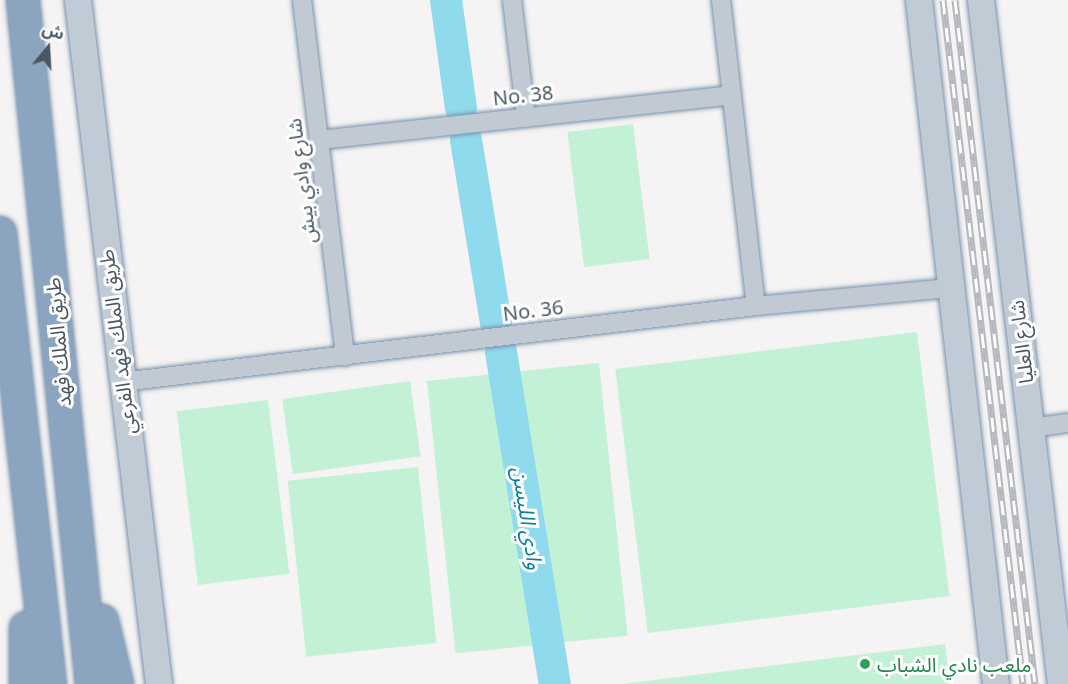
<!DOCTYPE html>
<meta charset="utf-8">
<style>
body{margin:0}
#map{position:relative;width:1068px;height:684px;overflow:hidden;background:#f5f3f3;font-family:"Noto Sans","Noto Sans Arabic",sans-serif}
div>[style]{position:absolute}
.green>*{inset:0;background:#c3f1d5;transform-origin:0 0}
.river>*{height:32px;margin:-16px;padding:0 16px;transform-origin:16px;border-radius:16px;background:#90daee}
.roads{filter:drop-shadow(0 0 2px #7690ad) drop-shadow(0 0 2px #7690ad)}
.street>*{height:18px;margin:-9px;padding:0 9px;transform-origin:9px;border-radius:9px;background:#c1cad2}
.secondary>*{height:26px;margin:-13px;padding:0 13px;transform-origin:13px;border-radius:13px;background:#c1cbd6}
.highway>*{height:32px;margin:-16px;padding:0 16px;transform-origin:16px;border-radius:16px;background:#8ba5c1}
.rail>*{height:7px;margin-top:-3.5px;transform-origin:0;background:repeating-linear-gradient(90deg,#fff 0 14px,#b5b8bd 0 28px);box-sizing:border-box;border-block:2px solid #b5b8bd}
.dots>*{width:16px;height:16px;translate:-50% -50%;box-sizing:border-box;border:3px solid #fff;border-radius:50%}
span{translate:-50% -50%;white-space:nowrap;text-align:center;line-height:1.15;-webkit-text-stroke:6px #fff;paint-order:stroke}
.street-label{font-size:20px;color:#4a5661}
.leisure-label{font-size:20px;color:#27864d}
.left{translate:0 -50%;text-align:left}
.water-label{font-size:21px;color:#0c7c9b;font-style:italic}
.north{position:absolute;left:18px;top:18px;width:60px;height:60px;-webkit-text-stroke:4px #fff;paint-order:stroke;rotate:18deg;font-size:16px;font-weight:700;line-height:24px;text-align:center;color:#4a5661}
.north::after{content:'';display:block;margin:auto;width:21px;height:27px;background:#4a5661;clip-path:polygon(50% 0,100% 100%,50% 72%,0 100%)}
</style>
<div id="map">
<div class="green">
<i style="left:633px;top:124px;width:136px;height:66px;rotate:83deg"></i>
<i style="left:917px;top:332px;width:266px;height:304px;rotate:83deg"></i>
<i style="left:599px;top:363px;width:274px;height:173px;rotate:84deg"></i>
<i style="left:410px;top:381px;width:76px;height:129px;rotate:82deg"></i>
<i style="left:268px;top:400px;width:175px;height:92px;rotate:83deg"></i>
<i style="left:418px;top:467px;width:177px;height:131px;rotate:84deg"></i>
<i style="clip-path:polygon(945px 644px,950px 684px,622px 684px)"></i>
</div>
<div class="river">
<i style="left:446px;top:0;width:109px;rotate:82.1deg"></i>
<i style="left:466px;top:140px;width:185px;rotate:80.7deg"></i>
<i style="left:501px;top:352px;width:336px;rotate:80.8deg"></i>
</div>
<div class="roads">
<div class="street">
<i style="left:302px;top:0;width:359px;rotate:83.1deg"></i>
<i style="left:512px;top:0;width:118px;rotate:83.2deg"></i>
<i style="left:721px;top:0;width:308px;rotate:83.5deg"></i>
<i style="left:319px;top:140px;width:415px;rotate:-6.2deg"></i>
<i style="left:122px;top:382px;width:639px;rotate:-6.84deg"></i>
<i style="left:756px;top:306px;width:195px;rotate:-5.3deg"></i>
<i style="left:1031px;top:428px;width:37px;rotate:-8deg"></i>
</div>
<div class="secondary">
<i style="left:78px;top:0;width:689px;rotate:83.25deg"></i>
<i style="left:919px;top:0;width:688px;rotate:83.58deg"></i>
<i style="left:981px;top:0;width:689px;rotate:83.33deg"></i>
</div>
<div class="highway">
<i style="left:23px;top:0;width:687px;rotate:84.24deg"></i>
<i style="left:0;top:233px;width:454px;rotate:83.7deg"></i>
<i style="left:102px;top:621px;width:65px;rotate:76.6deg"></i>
<i style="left:26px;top:628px;width:56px;rotate:90deg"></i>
</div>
</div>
<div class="rail">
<i style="left:943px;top:0;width:689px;rotate:83.33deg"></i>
<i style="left:955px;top:0;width:689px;rotate:83.33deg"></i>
</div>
<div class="dots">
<i style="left:865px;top:664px;background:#2e9e5b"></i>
</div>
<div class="street-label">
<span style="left:523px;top:95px;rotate:-6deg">No. 38</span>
<span style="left:301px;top:181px;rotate:-97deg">شارع وادي بيش</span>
<span style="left:533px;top:310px;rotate:-7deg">No. 36</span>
<span style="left:58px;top:342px;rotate:-95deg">طريق الملك فهد</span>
<span style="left:117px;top:342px;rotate:-97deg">طريق الملك فهد الفرعي</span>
<span style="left:1021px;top:342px;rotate:-97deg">شارع العليا</span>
</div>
<div class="leisure-label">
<span class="left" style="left:877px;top:664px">ملعب نادي الشباب</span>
</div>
<div class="water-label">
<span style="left:528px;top:518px;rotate:81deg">وادي الليسن</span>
</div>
<div class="north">ش</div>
</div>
